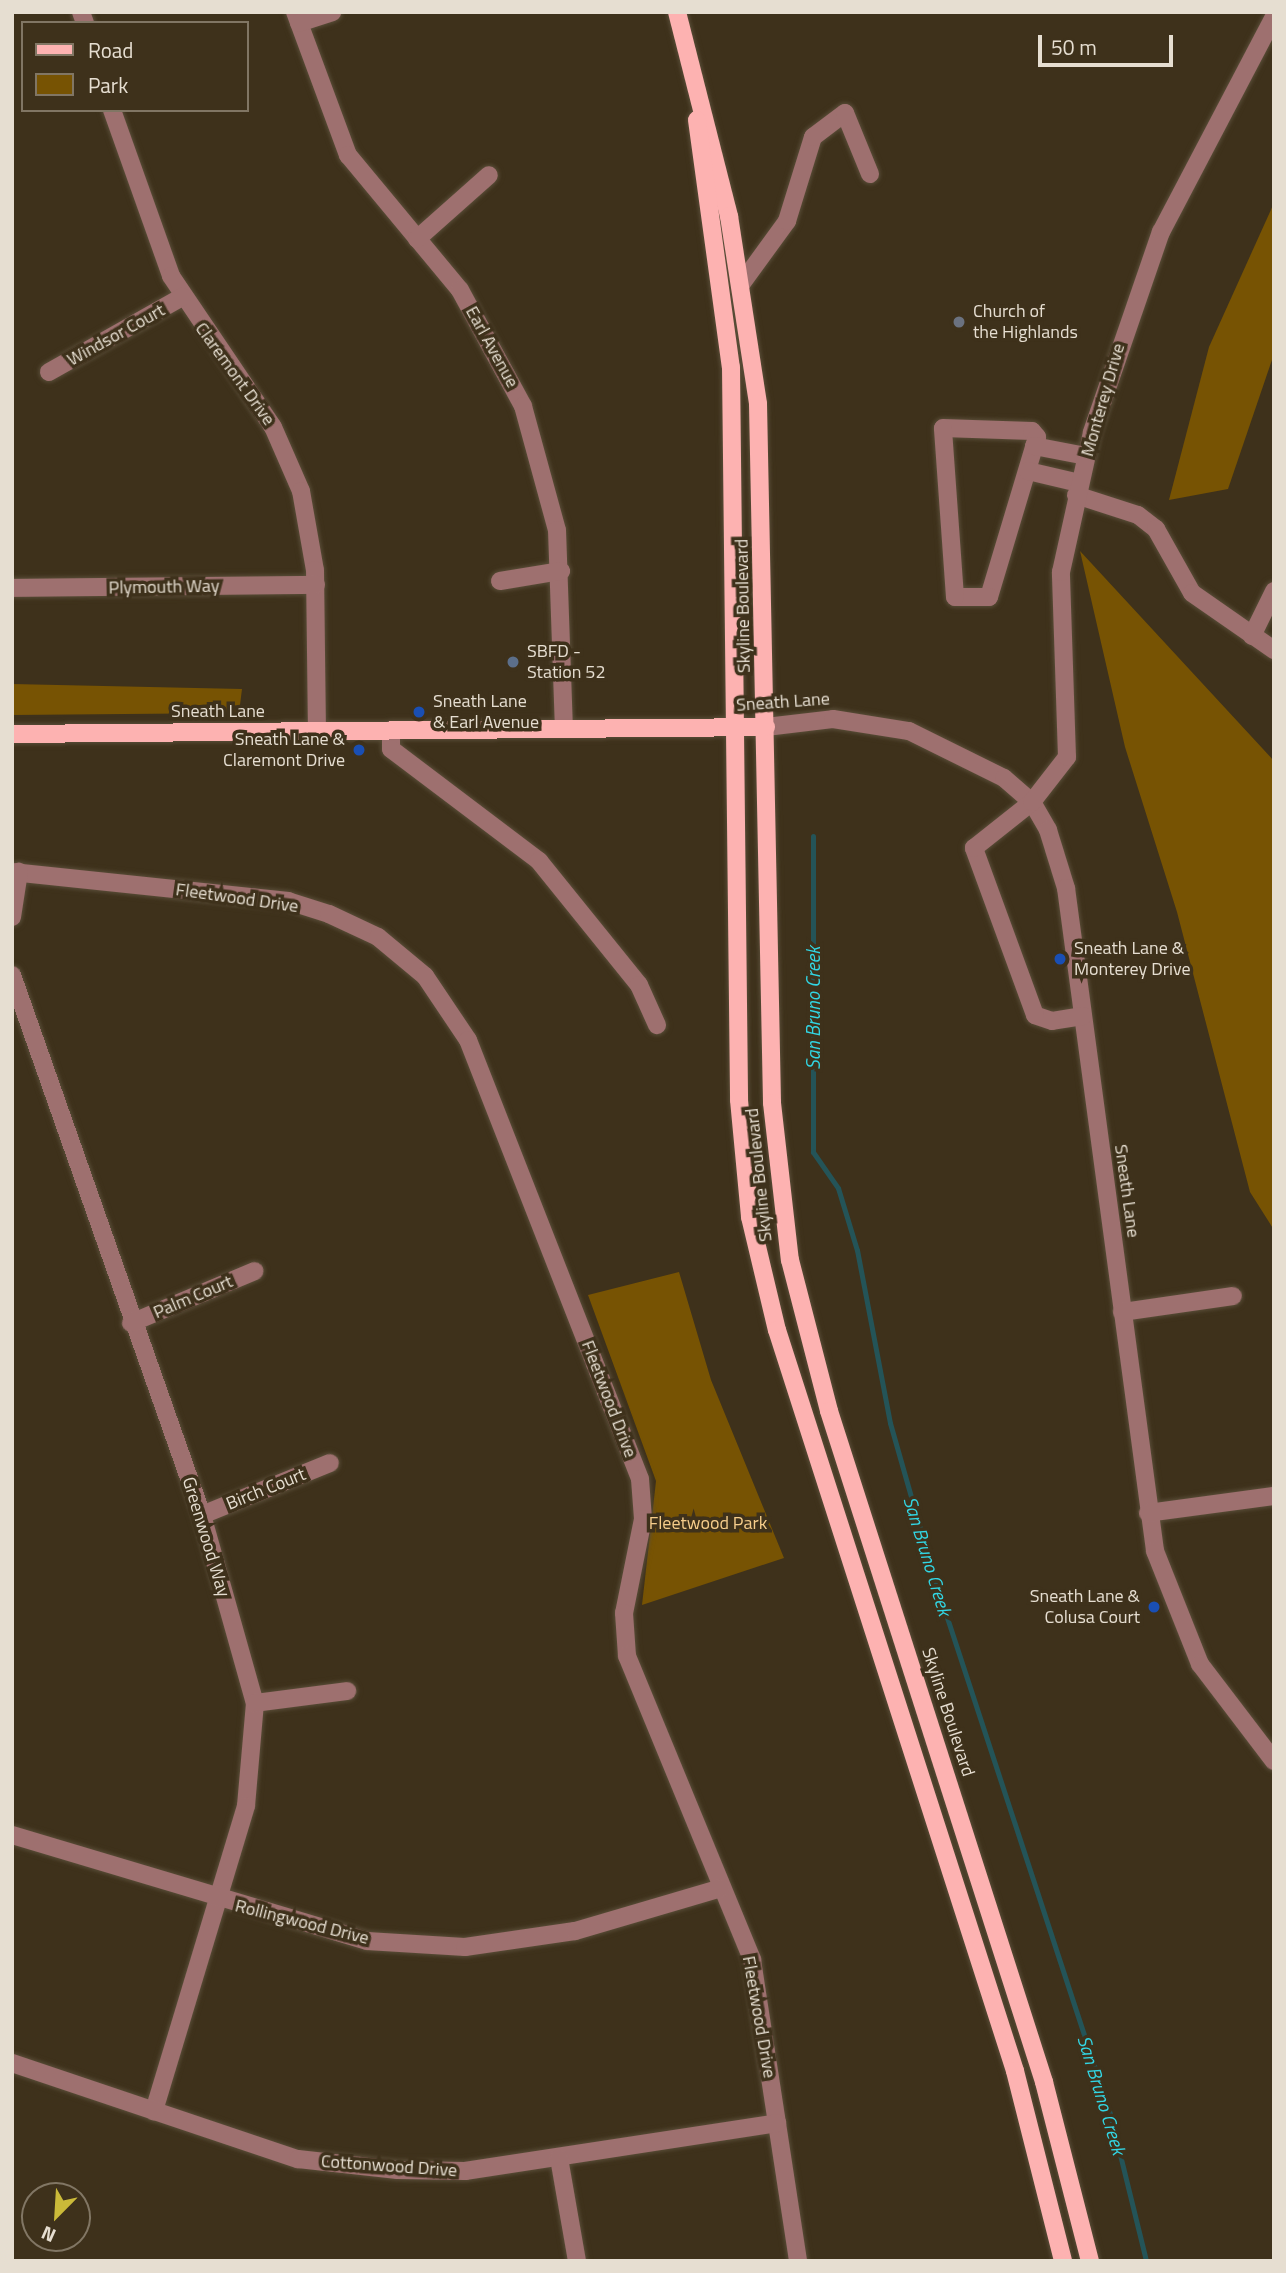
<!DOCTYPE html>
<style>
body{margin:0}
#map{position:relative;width:1286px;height:2273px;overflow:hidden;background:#3e311b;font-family:"Titillium Web",sans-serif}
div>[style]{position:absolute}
.green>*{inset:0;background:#775303}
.stream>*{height:5px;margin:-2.5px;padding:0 2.5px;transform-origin:2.5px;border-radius:2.5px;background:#245458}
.roads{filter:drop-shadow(0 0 2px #594d38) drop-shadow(0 0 2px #594d38)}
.minor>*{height:18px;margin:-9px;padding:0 9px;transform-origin:9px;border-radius:9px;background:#9e706f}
.major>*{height:18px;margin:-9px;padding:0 9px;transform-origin:9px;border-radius:9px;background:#fdb2b1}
.dots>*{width:19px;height:19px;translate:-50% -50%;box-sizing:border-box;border:4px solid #3e311b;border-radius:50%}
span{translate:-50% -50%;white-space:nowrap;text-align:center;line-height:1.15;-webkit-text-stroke:7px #3e311b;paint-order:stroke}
.poi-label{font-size:18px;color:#e6ded1}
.left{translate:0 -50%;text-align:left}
.right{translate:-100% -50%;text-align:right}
.street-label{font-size:18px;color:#e6ded1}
.park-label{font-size:18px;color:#f6cd8b}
.water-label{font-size:19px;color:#32d6e4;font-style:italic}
.frame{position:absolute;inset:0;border:14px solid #e6ded1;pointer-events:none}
.legend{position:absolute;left:21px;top:21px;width:228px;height:91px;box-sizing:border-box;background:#3e311b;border:2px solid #817664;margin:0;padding:9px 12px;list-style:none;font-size:21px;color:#e6ded1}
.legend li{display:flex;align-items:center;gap:14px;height:35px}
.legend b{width:35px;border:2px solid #817664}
.north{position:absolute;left:21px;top:2182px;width:70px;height:70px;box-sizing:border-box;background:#3e311b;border:2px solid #817664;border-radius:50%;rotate:204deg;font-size:19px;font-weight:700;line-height:28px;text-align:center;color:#e6ded1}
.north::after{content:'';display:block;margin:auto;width:24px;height:32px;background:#cbba39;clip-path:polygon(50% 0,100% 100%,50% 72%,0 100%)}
.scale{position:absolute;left:1038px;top:35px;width:135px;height:32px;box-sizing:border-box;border:4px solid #e6ded1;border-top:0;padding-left:9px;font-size:21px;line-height:24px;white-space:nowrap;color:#e6ded1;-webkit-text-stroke:5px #3e311b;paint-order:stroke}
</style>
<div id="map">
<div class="green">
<i style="clip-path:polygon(1274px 203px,1274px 354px,1228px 489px,1169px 500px,1209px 347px)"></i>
<i style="clip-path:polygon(1080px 551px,1274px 761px,1274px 1230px,1250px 1192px,1177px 912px,1125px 747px)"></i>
<i style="clip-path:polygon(12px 684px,242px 689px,239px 713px,12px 715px)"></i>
<i style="clip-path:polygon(679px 1272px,711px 1380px,784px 1558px,642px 1605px,656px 1481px,588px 1295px)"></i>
</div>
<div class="stream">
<i style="left:813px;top:836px;width:316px;rotate:90deg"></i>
<i style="left:813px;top:1152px;width:44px;rotate:55.2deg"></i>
<i style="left:838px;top:1188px;width:65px;rotate:73deg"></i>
<i style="left:857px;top:1250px;width:176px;rotate:79.2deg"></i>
<i style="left:890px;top:1423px;width:164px;rotate:74.1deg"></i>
<i style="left:935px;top:1581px;width:561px;rotate:71.82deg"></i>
<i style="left:1110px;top:2114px;width:151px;rotate:76.2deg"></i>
</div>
<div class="roads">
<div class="minor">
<i style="left:81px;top:12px;width:12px;rotate:70deg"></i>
<i style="left:295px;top:12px;width:153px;rotate:69.7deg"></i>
<i style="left:348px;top:155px;width:175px;rotate:50.3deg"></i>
<i style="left:460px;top:290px;width:132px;rotate:61.5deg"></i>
<i style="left:523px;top:406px;width:129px;rotate:74.7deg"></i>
<i style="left:557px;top:530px;width:198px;rotate:88deg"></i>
<i style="left:299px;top:23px;width:35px;rotate:-18deg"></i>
<i style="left:112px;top:110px;width:176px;rotate:70.4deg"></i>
<i style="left:171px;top:276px;width:182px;rotate:56deg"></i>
<i style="left:273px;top:427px;width:70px;rotate:66.4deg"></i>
<i style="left:301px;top:491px;width:80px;rotate:80deg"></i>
<i style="left:315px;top:570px;width:161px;rotate:89.3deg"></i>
<i style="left:417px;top:239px;width:96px;rotate:-41.6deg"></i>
<i style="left:742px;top:283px;width:77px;rotate:-54deg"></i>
<i style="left:787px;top:221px;width:88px;rotate:-72.8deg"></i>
<i style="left:813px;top:137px;width:40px;rotate:-37deg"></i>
<i style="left:845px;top:113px;width:66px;rotate:67.7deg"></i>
<i style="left:49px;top:372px;width:153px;rotate:-29.4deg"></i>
<i style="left:943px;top:428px;width:89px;rotate:1.9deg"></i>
<i style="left:1032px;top:431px;width:8px;rotate:50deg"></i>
<i style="left:1037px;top:437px;width:167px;rotate:106.7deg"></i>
<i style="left:989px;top:597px;width:34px;rotate:180deg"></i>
<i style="left:955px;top:597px;width:169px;rotate:-94.1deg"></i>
<i style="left:1034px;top:446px;width:53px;rotate:10.9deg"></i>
<i style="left:1028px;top:471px;width:52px;rotate:13.2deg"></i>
<i style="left:1076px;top:495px;width:65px;rotate:17.9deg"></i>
<i style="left:1138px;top:515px;width:23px;rotate:38deg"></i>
<i style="left:1156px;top:529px;width:73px;rotate:60.6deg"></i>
<i style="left:1192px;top:593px;width:100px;rotate:34.8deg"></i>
<i style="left:500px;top:581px;width:62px;rotate:-9.3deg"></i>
<i style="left:12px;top:588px;width:304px;rotate:-0.6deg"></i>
<i style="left:1252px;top:636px;width:50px;rotate:-63.9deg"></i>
<i style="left:766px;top:727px;width:67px;rotate:-6.8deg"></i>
<i style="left:833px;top:719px;width:77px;rotate:9deg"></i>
<i style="left:909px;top:731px;width:106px;rotate:26.3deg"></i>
<i style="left:1004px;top:778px;width:37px;rotate:41deg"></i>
<i style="left:1032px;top:802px;width:32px;rotate:60deg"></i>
<i style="left:1048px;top:830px;width:61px;rotate:72.8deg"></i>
<i style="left:1066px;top:888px;width:669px;rotate:82.35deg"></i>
<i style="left:1155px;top:1551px;width:122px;rotate:68.3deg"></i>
<i style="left:1200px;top:1664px;width:122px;rotate:52.7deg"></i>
<i style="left:391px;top:730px;width:19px;rotate:90deg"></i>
<i style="left:391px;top:749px;width:186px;rotate:37.1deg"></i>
<i style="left:539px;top:861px;width:159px;rotate:51.1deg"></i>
<i style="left:639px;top:985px;width:44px;rotate:65.8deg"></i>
<i style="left:12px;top:872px;width:278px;rotate:6deg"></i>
<i style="left:288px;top:901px;width:43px;rotate:17.6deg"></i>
<i style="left:329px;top:914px;width:54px;rotate:25.1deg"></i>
<i style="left:378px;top:937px;width:61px;rotate:39.7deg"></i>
<i style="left:425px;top:976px;width:77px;rotate:56.1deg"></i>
<i style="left:468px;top:1040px;width:471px;rotate:68.6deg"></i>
<i style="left:640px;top:1479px;width:40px;rotate:85.7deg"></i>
<i style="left:643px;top:1519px;width:96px;rotate:101.4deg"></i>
<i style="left:624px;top:1613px;width:43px;rotate:86deg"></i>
<i style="left:627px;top:1656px;width:329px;rotate:67.6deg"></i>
<i style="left:752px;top:1960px;width:304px;rotate:81.3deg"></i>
<i style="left:12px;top:917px;width:46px;rotate:-81.2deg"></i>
<i style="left:12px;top:975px;width:572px;rotate:70.62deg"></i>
<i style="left:202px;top:1515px;width:195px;rotate:74.3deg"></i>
<i style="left:255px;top:1703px;width:103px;rotate:95deg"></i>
<i style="left:246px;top:1806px;width:319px;rotate:106.8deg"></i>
<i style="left:1083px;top:1016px;width:31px;rotate:171deg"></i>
<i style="left:1052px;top:1021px;width:18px;rotate:-161deg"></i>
<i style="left:1035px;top:1015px;width:178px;rotate:-110.1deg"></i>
<i style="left:974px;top:848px;width:74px;rotate:-38.4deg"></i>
<i style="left:1032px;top:802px;width:57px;rotate:-52.1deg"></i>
<i style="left:1067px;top:757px;width:185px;rotate:-91.9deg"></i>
<i style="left:1061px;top:572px;width:143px;rotate:-77.5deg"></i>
<i style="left:1092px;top:432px;width:212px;rotate:-71deg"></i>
<i style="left:1161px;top:232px;width:243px;rotate:-62.3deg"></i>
<i style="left:1122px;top:1312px;width:112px;rotate:-8.2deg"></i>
<i style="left:131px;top:1323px;width:134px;rotate:-22.8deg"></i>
<i style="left:1148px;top:1513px;width:127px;rotate:-7.7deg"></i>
<i style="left:202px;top:1515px;width:138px;rotate:-22.1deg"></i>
<i style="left:255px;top:1703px;width:93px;rotate:-7.4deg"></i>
<i style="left:12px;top:1835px;width:370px;rotate:16.6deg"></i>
<i style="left:367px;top:1941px;width:98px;rotate:3.5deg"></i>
<i style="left:465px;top:1947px;width:111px;rotate:-8.3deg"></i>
<i style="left:575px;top:1931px;width:152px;rotate:-16.4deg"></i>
<i style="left:12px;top:2063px;width:302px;rotate:18.6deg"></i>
<i style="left:298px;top:2159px;width:100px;rotate:6.3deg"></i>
<i style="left:397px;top:2170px;width:68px;rotate:0.8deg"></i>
<i style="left:465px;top:2171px;width:316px;rotate:-8.7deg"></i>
<i style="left:559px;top:2158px;width:105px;rotate:80.1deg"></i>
</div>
<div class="major">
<i style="left:677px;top:12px;width:211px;rotate:75.7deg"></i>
<i style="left:729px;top:216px;width:190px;rotate:81.2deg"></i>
<i style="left:758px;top:404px;width:699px;rotate:88.85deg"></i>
<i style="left:772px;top:1103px;width:158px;rotate:83.5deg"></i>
<i style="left:790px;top:1260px;width:156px;rotate:75.5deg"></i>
<i style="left:829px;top:1411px;width:705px;rotate:72.23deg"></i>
<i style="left:1044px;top:2082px;width:185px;rotate:75.6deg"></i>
<i style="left:697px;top:120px;width:249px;rotate:82.2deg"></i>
<i style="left:731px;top:367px;width:733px;rotate:89.37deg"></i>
<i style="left:739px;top:1100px;width:118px;rotate:84.6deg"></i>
<i style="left:750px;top:1217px;width:116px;rotate:76.6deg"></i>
<i style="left:777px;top:1330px;width:778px;rotate:72.19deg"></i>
<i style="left:1015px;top:2071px;width:196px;rotate:75.8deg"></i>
<i style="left:12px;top:734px;width:754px;rotate:-0.53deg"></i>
</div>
</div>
<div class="dots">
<i style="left:959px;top:322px;background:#6b7280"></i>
<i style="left:513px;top:662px;background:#5c6f8a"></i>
<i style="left:419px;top:712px;background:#1a4fb4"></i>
<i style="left:359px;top:750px;background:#1a4fb4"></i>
<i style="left:1060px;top:959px;background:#1a4fb4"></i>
<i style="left:1154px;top:1607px;background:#1a4fb4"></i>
</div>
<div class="poi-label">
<span class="left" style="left:973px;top:322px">Church of<br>the Highlands</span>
<span class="left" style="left:527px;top:662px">SBFD -<br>Station 52</span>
<span class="left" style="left:433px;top:712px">Sneath Lane<br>&amp; Earl Avenue</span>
<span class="right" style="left:345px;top:750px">Sneath Lane &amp;<br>Claremont Drive</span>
<span class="left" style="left:1074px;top:959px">Sneath Lane &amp;<br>Monterey Drive</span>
<span class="right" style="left:1140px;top:1607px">Sneath Lane &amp;<br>Colusa Court</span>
</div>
<div class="street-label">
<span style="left:116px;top:335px;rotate:-29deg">Windsor Court</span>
<span style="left:492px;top:347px;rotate:61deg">Earl Avenue</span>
<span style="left:235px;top:374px;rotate:54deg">Claremont Drive</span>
<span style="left:1103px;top:400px;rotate:-74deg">Monterey Drive</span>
<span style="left:164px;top:587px;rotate:-1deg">Plymouth Way</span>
<span style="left:743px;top:606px;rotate:-91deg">Skyline Boulevard</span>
<span style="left:783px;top:702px;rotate:-4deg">Sneath Lane</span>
<span style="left:218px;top:711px">Sneath Lane</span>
<span style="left:237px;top:898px;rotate:8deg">Fleetwood Drive</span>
<span style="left:759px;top:1175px;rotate:-96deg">Skyline Boulevard</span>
<span style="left:1127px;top:1191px;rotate:82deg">Sneath Lane</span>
<span style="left:193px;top:1297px;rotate:-23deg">Palm Court</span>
<span style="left:609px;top:1399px;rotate:69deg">Fleetwood Drive</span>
<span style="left:266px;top:1489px;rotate:-22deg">Birch Court</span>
<span style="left:206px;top:1537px;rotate:73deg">Greenwood Way</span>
<span style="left:948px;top:1712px;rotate:72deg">Skyline Boulevard</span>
<span style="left:302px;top:1922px;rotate:14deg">Rollingwood Drive</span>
<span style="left:759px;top:2017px;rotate:80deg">Fleetwood Drive</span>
<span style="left:389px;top:2166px;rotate:4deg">Cottonwood Drive</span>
</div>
<div class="park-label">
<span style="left:708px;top:1523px">Fleetwood Park</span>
</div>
<div class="water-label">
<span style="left:813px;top:1008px;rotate:-90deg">San Bruno Creek</span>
<span style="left:928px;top:1556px;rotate:73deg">San Bruno Creek</span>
<span style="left:1102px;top:2095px;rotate:73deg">San Bruno Creek</span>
</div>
<div class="frame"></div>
<ul class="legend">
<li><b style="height:9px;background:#fdb2b1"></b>Road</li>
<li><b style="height:19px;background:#775303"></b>Park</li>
</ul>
<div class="north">N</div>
<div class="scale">50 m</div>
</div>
